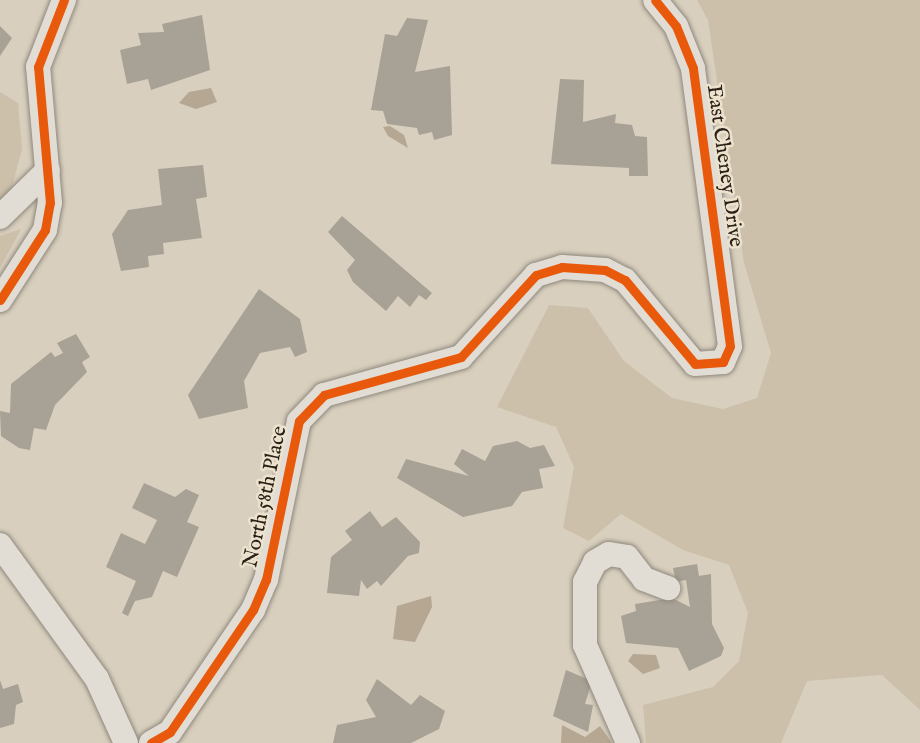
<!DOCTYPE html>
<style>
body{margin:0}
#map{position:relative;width:920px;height:743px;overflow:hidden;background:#d9cfbe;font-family:"IM FELL English",serif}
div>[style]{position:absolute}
.green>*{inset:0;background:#cdc0aa}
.water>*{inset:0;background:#b5a792}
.building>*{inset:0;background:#a8a195}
.roads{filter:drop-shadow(0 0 2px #8e887d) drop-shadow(0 0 2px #8e887d)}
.minor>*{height:24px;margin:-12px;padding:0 12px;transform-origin:12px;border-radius:12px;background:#e2ddd4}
.cycleway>*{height:9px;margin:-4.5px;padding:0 4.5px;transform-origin:4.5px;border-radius:4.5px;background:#e8590c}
span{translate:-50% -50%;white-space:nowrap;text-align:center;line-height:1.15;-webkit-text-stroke:5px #ede2ce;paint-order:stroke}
.street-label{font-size:21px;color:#2a2219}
</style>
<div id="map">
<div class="green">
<i style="clip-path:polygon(697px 0,920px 0,920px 710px,882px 675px,807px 681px,781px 743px,646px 743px,643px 705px,713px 687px,739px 661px,748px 613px,729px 565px,683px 550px,621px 514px,589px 541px,563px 528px,574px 467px,556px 427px,497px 407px,549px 305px,588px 308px,624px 361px,672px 398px,723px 409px,757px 398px,771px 353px,744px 263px,708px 20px)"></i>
<i style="clip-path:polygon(0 92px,18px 103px,22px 149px,10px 194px,0 201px)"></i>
<i style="clip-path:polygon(21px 229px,0 268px,0 236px)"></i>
</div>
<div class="water">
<i style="clip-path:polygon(211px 88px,217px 102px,196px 109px,179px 103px,189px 92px)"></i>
<i style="clip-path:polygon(390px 126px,404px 135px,408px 148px,388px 136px,383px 127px)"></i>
<i style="clip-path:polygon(431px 596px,432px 607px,415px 642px,393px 639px,397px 606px)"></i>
<i style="clip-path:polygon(633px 654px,656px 655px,660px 668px,643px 674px,628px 661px)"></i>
<i style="clip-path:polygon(562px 725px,585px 737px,600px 726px,612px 743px,561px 743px)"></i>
</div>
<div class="building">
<i style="clip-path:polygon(202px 15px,210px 70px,151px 90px,148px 79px,127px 84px,120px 50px,141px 45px,138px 33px,164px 32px,162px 24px)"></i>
<i style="clip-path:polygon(407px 18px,428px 20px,415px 72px,450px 66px,452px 135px,434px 140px,432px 132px,419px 135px,417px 128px,387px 124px,383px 111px,371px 110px,385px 34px,397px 36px)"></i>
<i style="clip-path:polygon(0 26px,12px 38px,0 56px)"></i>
<i style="clip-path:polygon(560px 79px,584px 80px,583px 122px,616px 114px,615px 123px,632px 125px,635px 136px,647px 137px,648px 176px,629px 176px,629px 168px,551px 164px)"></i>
<i style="clip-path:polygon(203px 165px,207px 197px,196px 199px,202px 238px,163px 243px,164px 254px,148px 256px,149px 267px,121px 271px,112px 234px,128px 210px,162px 205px,158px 169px)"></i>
<i style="clip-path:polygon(342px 216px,432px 293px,426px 300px,419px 295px,410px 307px,398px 296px,386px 311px,353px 282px,347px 270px,355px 260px,328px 232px)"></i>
<i style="clip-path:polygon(259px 289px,300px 319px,307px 352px,295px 357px,290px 347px,260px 353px,244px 381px,248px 408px,199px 419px,188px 395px)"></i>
<i style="clip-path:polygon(76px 334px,90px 357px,82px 362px,87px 372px,55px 405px,46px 430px,34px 428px,30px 450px,19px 448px,1px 436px,0 411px,10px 413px,11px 384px,51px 352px,55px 357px,63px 353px,57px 343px)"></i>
<i style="clip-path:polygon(517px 441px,530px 448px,544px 445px,555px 466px,539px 469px,543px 488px,522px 492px,512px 506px,463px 517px,397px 478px,406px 459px,469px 476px,454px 464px,462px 449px,485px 461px,493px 446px)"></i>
<i style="clip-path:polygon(144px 483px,175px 497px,186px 489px,199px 495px,187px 522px,199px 527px,177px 577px,163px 571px,152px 597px,135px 601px,128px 616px,122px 613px,136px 581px,106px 567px,121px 533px,145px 544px,157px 520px,132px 508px)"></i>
<i style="clip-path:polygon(370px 511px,382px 527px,396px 517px,420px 542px,419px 553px,408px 556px,381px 586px,377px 581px,367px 589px,361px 580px,359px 596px,327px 593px,331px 557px,352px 540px,345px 531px)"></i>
<i style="clip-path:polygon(697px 564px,699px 576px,711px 574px,712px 624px,724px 648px,721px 656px,689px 671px,678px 648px,626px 643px,621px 616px,636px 611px,635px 604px,672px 598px,690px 607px,686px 580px,676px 582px,673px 568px)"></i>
<i style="clip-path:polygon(566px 670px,592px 681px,585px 704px,593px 705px,588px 732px,553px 716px)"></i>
<i style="clip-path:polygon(377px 679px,411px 705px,420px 695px,445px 711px,439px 729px,411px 743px,333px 743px,337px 725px,376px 717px,366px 700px)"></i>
<i style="clip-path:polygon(0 680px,3px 689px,18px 684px,23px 702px,16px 705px,14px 724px,0 728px)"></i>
</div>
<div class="roads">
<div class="minor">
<i style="left:0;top:217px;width:67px;rotate:-44.4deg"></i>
<i style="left:0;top:300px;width:83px;rotate:-57.3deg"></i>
<i style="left:45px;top:230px;width:27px;rotate:-80deg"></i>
<i style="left:50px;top:203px;width:137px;rotate:-95deg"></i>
<i style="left:38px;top:67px;width:72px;rotate:-68.8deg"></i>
<i style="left:0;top:545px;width:165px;rotate:54.1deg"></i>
<i style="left:97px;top:679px;width:70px;rotate:65.6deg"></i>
<i style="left:151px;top:743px;width:22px;rotate:-30deg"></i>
<i style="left:170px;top:732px;width:148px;rotate:-55.8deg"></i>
<i style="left:253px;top:610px;width:33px;rotate:-67deg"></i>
<i style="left:266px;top:580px;width:162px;rotate:-78.3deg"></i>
<i style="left:299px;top:421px;width:36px;rotate:-46deg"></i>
<i style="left:324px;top:395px;width:142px;rotate:-15.5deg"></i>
<i style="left:461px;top:357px;width:111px;rotate:-47.6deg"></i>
<i style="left:536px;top:275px;width:27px;rotate:-17deg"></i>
<i style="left:562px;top:267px;width:43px;rotate:4deg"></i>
<i style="left:605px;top:270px;width:22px;rotate:27deg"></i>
<i style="left:625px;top:280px;width:109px;rotate:50.2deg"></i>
<i style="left:695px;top:364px;width:28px;rotate:-4deg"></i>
<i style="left:723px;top:362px;width:17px;rotate:-66deg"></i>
<i style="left:730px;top:346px;width:280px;rotate:-97.6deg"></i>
<i style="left:693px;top:68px;width:45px;rotate:-112deg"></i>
<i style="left:676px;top:26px;width:33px;rotate:-129deg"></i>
<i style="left:628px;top:743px;width:107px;rotate:-113.7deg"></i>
<i style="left:585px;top:645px;width:63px;rotate:-90deg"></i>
<i style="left:585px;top:582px;width:22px;rotate:-63deg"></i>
<i style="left:595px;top:562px;width:16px;rotate:-30deg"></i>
<i style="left:609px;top:554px;width:18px;rotate:9deg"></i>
<i style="left:627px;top:557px;width:28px;rotate:52deg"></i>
<i style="left:644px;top:579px;width:26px;rotate:21deg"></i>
</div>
</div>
<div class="cycleway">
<i style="left:0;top:300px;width:83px;rotate:-57.3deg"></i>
<i style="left:45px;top:230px;width:27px;rotate:-80deg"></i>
<i style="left:50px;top:203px;width:137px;rotate:-95deg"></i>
<i style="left:38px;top:67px;width:72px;rotate:-68.8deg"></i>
<i style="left:151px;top:743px;width:22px;rotate:-30deg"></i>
<i style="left:170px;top:732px;width:148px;rotate:-55.8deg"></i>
<i style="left:253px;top:610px;width:33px;rotate:-67deg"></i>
<i style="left:266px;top:580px;width:162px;rotate:-78.3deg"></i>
<i style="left:299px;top:421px;width:36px;rotate:-46deg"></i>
<i style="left:324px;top:395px;width:142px;rotate:-15.5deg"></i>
<i style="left:461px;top:357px;width:111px;rotate:-47.6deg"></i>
<i style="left:536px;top:275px;width:27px;rotate:-17deg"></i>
<i style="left:562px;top:267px;width:43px;rotate:4deg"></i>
<i style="left:605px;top:270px;width:22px;rotate:27deg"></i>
<i style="left:625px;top:280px;width:109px;rotate:50.2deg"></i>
<i style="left:695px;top:364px;width:28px;rotate:-4deg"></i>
<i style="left:723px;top:362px;width:17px;rotate:-66deg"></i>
<i style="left:730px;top:346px;width:280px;rotate:-97.6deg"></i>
<i style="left:693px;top:68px;width:45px;rotate:-112deg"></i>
<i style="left:676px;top:26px;width:33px;rotate:-129deg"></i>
</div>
<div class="street-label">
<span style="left:724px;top:166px;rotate:82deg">East Cheney Drive</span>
<span style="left:266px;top:497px;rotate:-78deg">North 58th Place</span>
</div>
</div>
